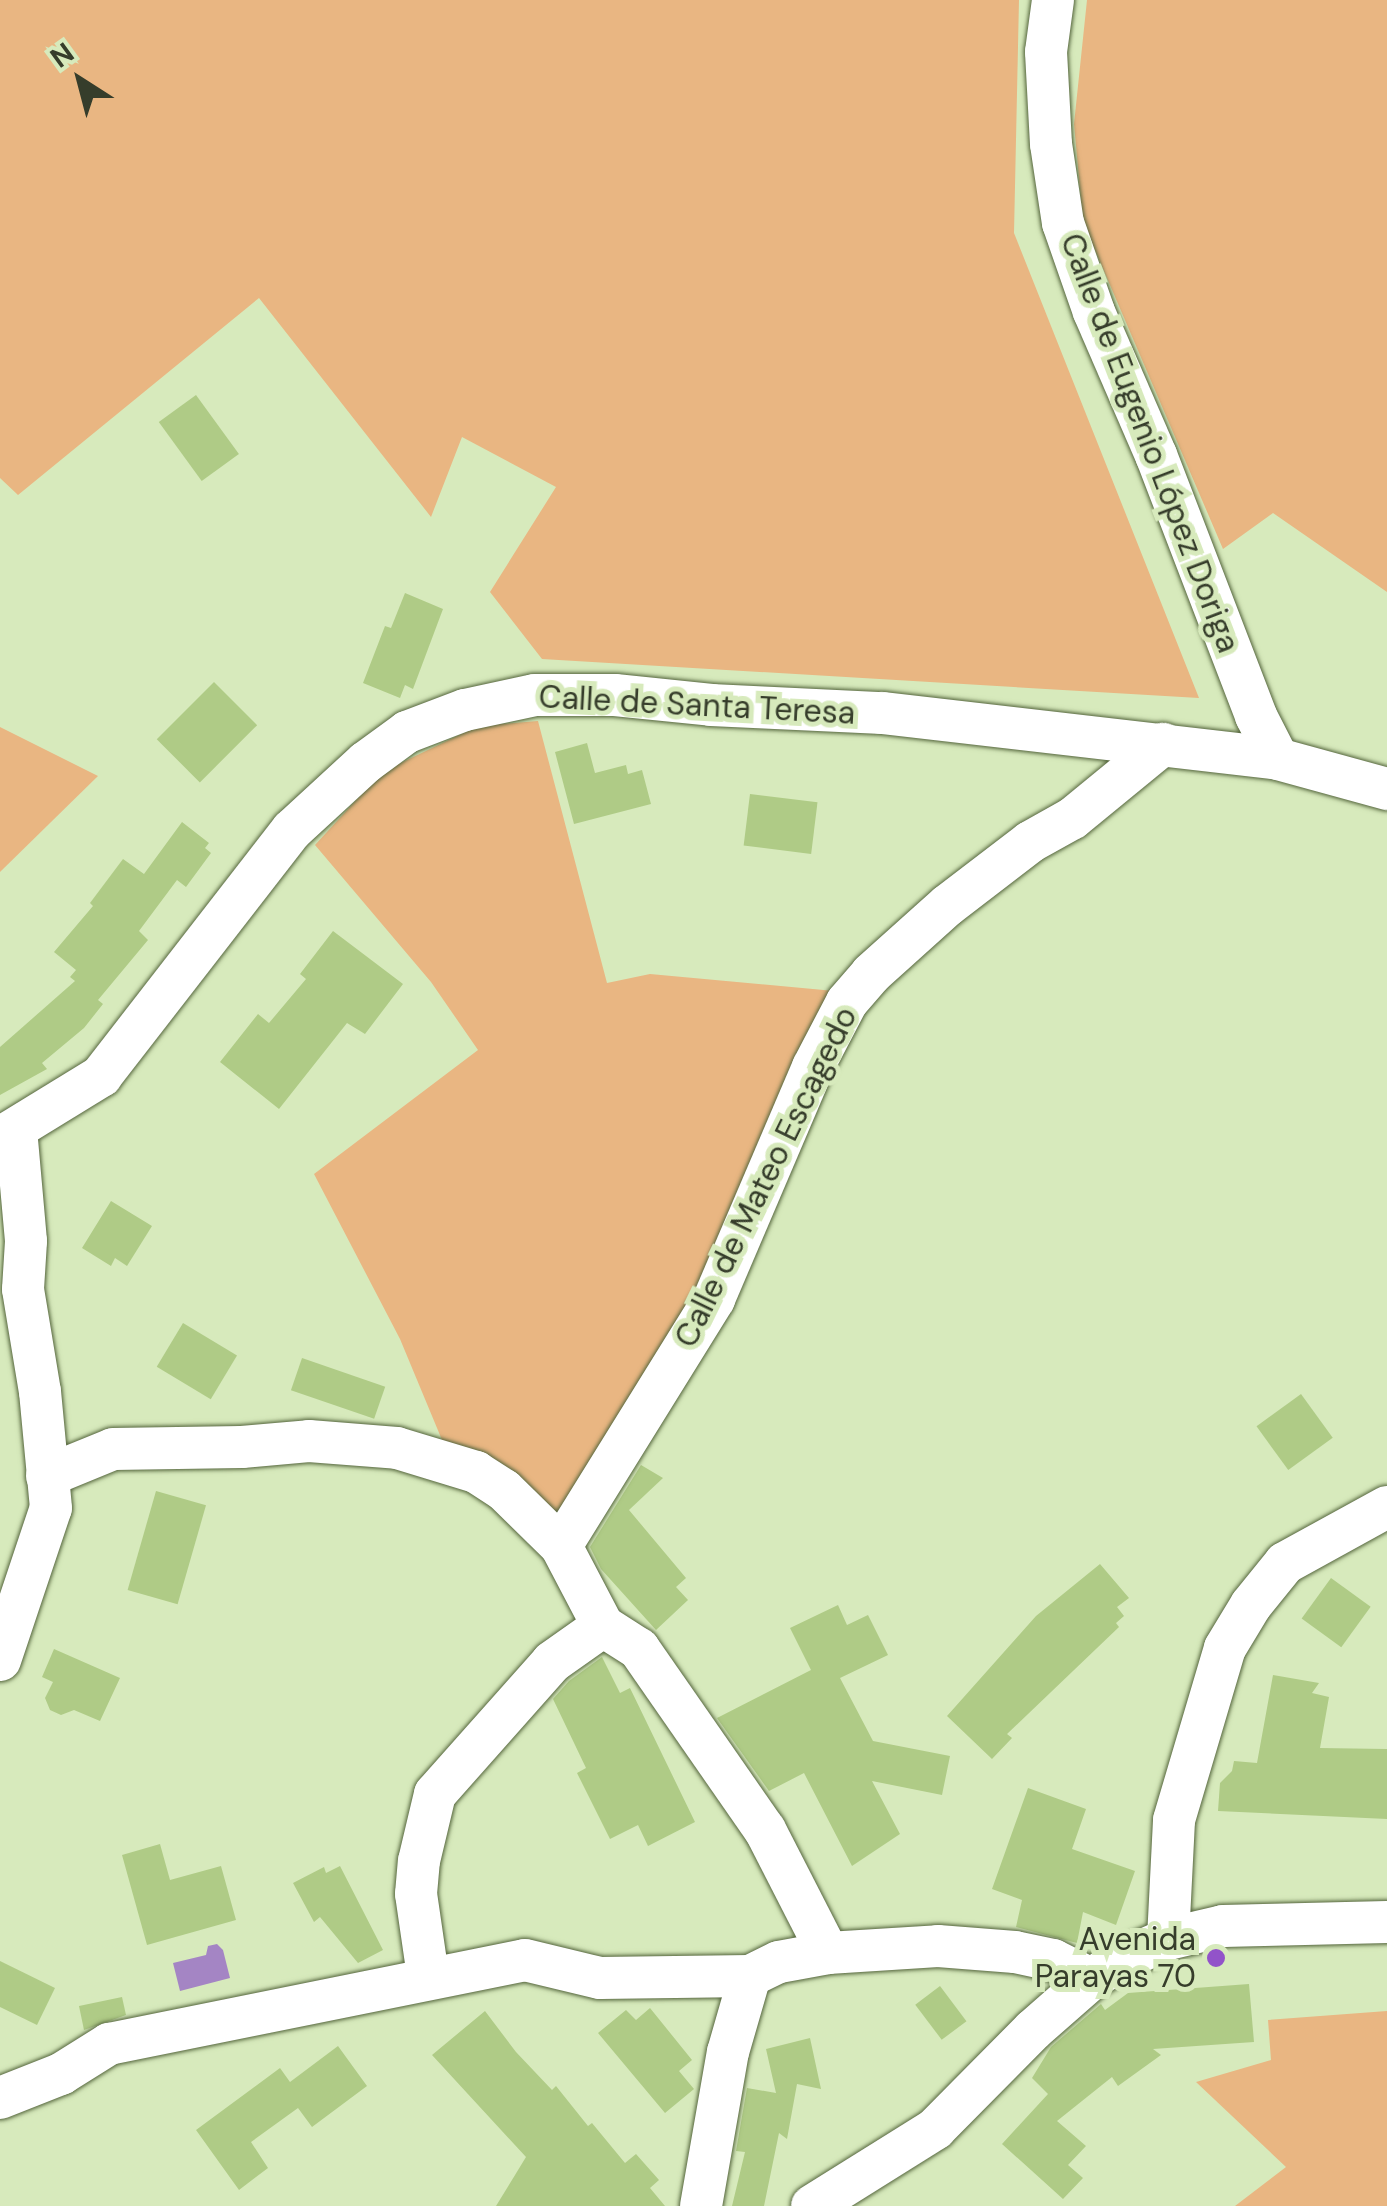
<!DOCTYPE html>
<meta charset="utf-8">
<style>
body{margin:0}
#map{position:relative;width:1387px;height:2206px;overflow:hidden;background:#d7eabc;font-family:"DM Sans",sans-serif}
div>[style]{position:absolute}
.green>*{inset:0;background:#e9b682}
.water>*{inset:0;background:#a485c4}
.building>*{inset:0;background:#afcb86;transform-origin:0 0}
.roads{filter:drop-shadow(0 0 2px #54653c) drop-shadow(0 0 2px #54653c)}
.minor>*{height:42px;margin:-21px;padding:0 21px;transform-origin:21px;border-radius:21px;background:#fff}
.dots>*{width:28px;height:28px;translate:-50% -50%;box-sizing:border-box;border:5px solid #d7eabc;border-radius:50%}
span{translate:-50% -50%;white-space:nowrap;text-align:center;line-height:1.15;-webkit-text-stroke:10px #d7eabc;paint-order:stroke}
.street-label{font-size:32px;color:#363d2b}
.poi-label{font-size:32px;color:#363d2b}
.right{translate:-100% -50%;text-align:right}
.north{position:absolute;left:30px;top:30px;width:100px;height:100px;-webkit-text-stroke:8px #d7eabc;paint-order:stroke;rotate:324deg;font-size:28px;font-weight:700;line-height:40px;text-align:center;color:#363d2b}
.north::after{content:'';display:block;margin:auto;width:35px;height:45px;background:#363d2b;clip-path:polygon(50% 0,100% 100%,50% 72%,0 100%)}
</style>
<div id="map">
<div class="green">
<i style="clip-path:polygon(0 0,1019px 0,1014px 233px,1199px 698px,542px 659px,490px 592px,556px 487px,462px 437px,431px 517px,259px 298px,18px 495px,0 478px)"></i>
<i style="clip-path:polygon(1087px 0,1387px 0,1387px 592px,1273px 513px,1223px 549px,1083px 222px,1074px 124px)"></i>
<i style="clip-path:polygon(538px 721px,607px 983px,650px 974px,845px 992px,701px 1285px,564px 1519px,442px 1440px,400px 1339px,314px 1174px,478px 1050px,431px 982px,315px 845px,382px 772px,478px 726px)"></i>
<i style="clip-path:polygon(0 727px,98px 776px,0 872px)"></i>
<i style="clip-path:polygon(1387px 2011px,1387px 2206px,1235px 2206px,1286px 2167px,1196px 2082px,1271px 2060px,1268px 2020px)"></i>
</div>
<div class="water">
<i style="clip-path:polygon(217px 1944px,223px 1950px,230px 1978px,180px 1991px,173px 1963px,206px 1955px,208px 1946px)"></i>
</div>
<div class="building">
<i style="left:196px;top:395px;width:73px;height:46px;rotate:54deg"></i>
<i style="clip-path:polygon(405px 593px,443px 609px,413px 689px,405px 685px,400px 698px,363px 683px,385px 626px,391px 628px)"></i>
<i style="left:214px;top:682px;width:61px;height:81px;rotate:45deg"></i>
<i style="clip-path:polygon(587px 743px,595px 773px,626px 765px,628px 774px,642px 770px,651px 804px,574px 824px,555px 752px)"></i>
<i style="left:750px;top:794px;width:68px;height:52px;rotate:7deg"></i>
<i style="clip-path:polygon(182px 822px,209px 843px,205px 848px,211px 853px,186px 887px,177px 880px,139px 931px,148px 940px,98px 1000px,103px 1004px,84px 1028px,42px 1063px,47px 1069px,0 1095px,0 1047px,75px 981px,70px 977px,76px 970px,54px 952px,93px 906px,90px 903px,123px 859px,144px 874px)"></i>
<i style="clip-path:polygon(333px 931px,403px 984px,365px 1034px,347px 1023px,279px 1109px,220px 1062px,258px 1014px,269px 1023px,306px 979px,300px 974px)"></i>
<i style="clip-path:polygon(111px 1201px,152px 1226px,127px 1266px,115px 1258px,111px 1266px,82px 1248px)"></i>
<i style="left:183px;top:1323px;width:63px;height:51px;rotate:31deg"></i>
<i style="left:302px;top:1358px;width:88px;height:34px;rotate:19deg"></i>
<i style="left:1301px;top:1394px;width:54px;height:55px;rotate:54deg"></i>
<i style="clip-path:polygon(641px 1465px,663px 1478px,629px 1510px,686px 1578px,676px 1587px,688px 1600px,656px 1630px,601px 1569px,590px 1547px)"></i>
<i style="left:156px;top:1491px;width:52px;height:103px;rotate:16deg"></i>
<i style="clip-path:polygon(1100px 1564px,1129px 1598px,1117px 1607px,1124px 1616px,1116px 1623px,1119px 1627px,1007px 1734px,1012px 1738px,992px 1759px,947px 1716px,1036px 1616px)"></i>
<i style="left:1331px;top:1578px;width:49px;height:50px;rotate:36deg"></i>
<i style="clip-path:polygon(838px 1605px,847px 1625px,868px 1615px,888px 1655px,840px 1678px,873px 1741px,950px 1756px,942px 1795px,872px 1781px,900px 1834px,852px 1866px,804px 1773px,769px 1791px,717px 1718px,811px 1670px,790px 1628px)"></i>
<i style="clip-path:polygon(54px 1649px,120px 1678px,100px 1721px,74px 1710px,61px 1715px,50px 1710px,45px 1698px,53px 1682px,42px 1677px)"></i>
<i style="clip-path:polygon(602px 1657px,620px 1693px,630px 1688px,695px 1822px,648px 1846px,638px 1825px,610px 1839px,577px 1773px,586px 1768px,553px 1699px,569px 1681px)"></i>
<i style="clip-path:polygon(1273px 1675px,1319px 1683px,1312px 1693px,1329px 1697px,1320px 1748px,1387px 1749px,1387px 1819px,1218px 1811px,1220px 1783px,1232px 1771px,1234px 1761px,1257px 1763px)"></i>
<i style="clip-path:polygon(1028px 1788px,1086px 1809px,1072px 1849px,1135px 1871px,1116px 1925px,1083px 1912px,1077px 1943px,1016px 1927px,1022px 1900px,992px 1889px)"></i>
<i style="clip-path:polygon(160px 1844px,170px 1880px,221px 1866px,236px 1920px,147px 1945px,122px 1855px)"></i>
<i style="clip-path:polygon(340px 1866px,383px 1950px,358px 1963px,320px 1917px,314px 1922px,293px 1883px,324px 1867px,326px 1873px)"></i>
<i style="clip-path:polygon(0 1961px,55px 1988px,37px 2025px,0 2007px)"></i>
<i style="clip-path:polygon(1249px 1984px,1254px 2042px,1153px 2049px,1161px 2055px,1118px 2086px,1112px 2077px,1057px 2121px,1086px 2146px,1068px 2165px,1083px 2178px,1063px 2199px,1002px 2144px,1048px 2094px,1032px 2078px,1051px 2047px,1101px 2004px,1105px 2010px,1128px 1993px)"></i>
<i style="left:940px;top:1986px;width:44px;height:31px;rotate:53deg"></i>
<i style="clip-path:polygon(122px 1997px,126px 2015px,84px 2030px,79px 2006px)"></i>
<i style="clip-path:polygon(650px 2008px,692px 2060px,679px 2071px,694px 2089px,665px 2113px,598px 2033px,626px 2010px,636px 2020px)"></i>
<i style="clip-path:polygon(485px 2011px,516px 2052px,552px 2090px,556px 2086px,588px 2126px,592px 2123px,625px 2163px,636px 2154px,659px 2180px,650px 2188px,665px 2206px,496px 2206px,526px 2157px,432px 2055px)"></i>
<i style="clip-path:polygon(810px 2038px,821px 2089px,797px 2084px,787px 2139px,779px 2133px,764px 2206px,732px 2206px,745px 2152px,736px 2151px,747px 2088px,776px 2093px,766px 2049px)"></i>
<i style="clip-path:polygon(338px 2046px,367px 2086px,312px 2127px,298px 2108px,251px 2142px,268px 2168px,239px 2190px,196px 2130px,280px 2068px,290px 2082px)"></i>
</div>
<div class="roads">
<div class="minor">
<i style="left:1053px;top:0;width:52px;rotate:97.7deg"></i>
<i style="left:1046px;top:52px;width:92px;rotate:86.9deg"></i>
<i style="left:1051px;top:144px;width:80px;rotate:81.4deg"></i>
<i style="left:1063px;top:223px;width:94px;rotate:70.8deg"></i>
<i style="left:1094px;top:312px;width:156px;rotate:66.6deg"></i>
<i style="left:1156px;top:455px;width:280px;rotate:69deg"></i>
<i style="left:1256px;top:716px;width:48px;rotate:62.9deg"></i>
<i style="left:0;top:1138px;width:119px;rotate:-31.5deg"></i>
<i style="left:101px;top:1076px;width:311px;rotate:-52.2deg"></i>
<i style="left:292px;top:830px;width:100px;rotate:-42.6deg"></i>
<i style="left:366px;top:762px;width:51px;rotate:-36.2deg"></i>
<i style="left:407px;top:732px;width:62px;rotate:-20.8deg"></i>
<i style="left:465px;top:710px;width:72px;rotate:-12.1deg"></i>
<i style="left:535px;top:695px;width:80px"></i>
<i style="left:615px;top:695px;width:97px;rotate:5.9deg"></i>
<i style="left:711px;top:705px;width:172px;rotate:2.7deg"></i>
<i style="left:883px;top:713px;width:398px;rotate:6.6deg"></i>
<i style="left:1278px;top:759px;width:113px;rotate:15.4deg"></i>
<i style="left:47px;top:1476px;width:71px;rotate:-22.2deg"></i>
<i style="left:113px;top:1449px;width:129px;rotate:-0.9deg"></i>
<i style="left:242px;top:1447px;width:67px;rotate:-5.1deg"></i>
<i style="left:309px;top:1441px;width:88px;rotate:4.5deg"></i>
<i style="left:397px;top:1448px;width:83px;rotate:16.9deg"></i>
<i style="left:476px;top:1472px;width:33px;rotate:33deg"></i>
<i style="left:504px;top:1490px;width:80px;rotate:44.5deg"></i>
<i style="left:561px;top:1546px;width:90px;rotate:62.3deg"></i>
<i style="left:603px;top:1626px;width:43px;rotate:32.6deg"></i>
<i style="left:639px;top:1649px;width:221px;rotate:55.2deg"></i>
<i style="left:765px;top:1830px;width:138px;rotate:62.9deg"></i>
<i style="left:561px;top:1546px;width:291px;rotate:-58.2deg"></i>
<i style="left:714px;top:1299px;width:252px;rotate:-66.9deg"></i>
<i style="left:813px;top:1067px;width:73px;rotate:-62.4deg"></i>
<i style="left:847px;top:1002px;width:37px;rotate:-49deg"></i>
<i style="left:871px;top:974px;width:103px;rotate:-41.9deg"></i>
<i style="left:948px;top:905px;width:103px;rotate:-37.5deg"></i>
<i style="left:1030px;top:842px;width:49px;rotate:-29.2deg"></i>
<i style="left:1073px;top:818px;width:117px;rotate:-39.4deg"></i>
<i style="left:0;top:1660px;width:160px;rotate:-71.5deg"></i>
<i style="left:51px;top:1508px;width:117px;rotate:-95.4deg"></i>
<i style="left:40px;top:1392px;width:104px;rotate:-99.4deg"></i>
<i style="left:23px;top:1289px;width:48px;rotate:-86.4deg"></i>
<i style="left:26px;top:1241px;width:111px;rotate:-95.1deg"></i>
<i style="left:1168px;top:1939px;width:119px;rotate:-87.1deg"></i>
<i style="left:1174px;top:1820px;width:179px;rotate:-73.5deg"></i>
<i style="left:1225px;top:1648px;width:50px;rotate:-58.8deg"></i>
<i style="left:1251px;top:1605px;width:54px;rotate:-51deg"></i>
<i style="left:1285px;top:1563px;width:116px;rotate:-28.8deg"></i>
<i style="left:428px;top:1976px;width:83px;rotate:-98.3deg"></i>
<i style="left:416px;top:1894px;width:33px;rotate:-85deg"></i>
<i style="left:419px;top:1861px;width:69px;rotate:-76.6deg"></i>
<i style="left:435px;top:1794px;width:176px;rotate:-48.4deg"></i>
<i style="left:552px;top:1662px;width:62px;rotate:-35.2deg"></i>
<i style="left:0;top:2098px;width:66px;rotate:-21.5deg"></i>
<i style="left:61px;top:2074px;width:57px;rotate:-32deg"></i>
<i style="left:109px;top:2044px;width:424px;rotate:-11.4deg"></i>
<i style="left:525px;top:1960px;width:77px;rotate:13.5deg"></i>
<i style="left:600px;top:1978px;width:150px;rotate:-0.8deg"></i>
<i style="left:750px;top:1976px;width:32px;rotate:-26deg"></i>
<i style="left:779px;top:1962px;width:50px;rotate:-10.4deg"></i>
<i style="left:828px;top:1953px;width:110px;rotate:-3.6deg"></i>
<i style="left:938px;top:1946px;width:77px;rotate:4.5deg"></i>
<i style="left:1015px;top:1952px;width:39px;rotate:12deg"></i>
<i style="left:1053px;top:1960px;width:42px;rotate:26.6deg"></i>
<i style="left:701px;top:2206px;width:156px;rotate:-80.1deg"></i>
<i style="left:728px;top:2052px;width:79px;rotate:-73.9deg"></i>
<i style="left:812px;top:2206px;width:145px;rotate:-32deg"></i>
<i style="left:935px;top:2129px;width:139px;rotate:-45.3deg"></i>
<i style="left:1033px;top:2030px;width:77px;rotate:-41.3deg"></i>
<i style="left:1091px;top:1979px;width:38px;rotate:-32deg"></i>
<i style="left:1123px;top:1959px;width:49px;rotate:-24deg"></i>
<i style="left:1168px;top:1939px;width:57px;rotate:-13.3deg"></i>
<i style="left:1223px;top:1926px;width:164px;rotate:-1.4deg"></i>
</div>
</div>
<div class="dots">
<i style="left:1216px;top:1958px;background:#9253c9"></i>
</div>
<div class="street-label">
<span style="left:1150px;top:443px;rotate:69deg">Calle de Eugenio López Doriga</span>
<span style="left:697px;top:705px;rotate:3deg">Calle de Santa Teresa</span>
<span style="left:766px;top:1177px;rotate:-64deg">Calle de Mateo Escagedo</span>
</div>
<div class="poi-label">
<span class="right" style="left:1196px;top:1958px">Avenida<br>Parayas 70</span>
</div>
<div class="north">N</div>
</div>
